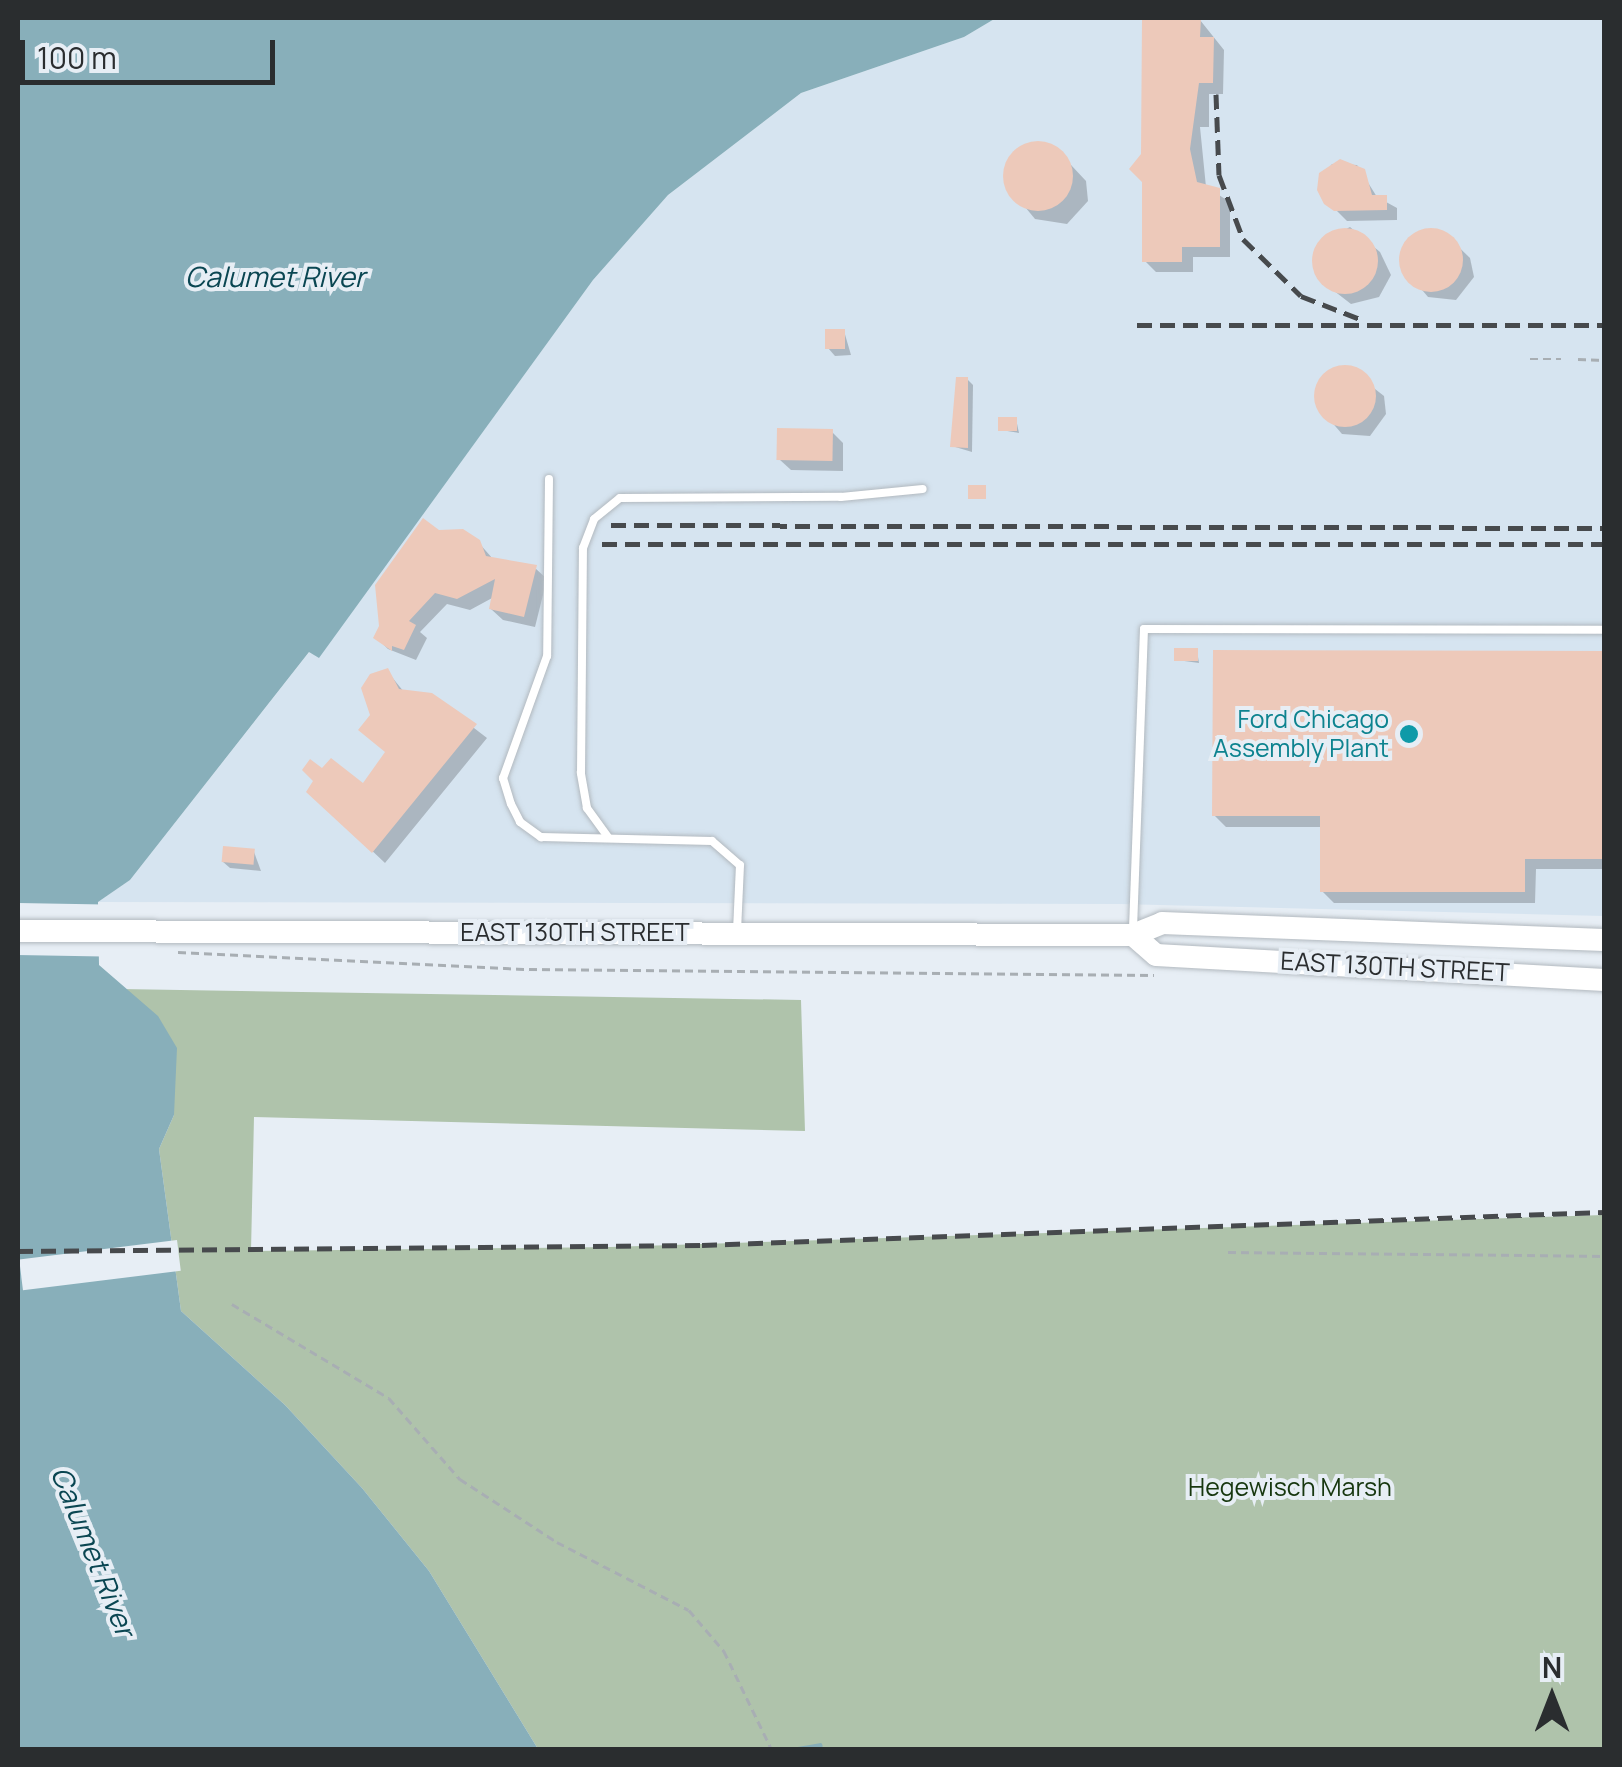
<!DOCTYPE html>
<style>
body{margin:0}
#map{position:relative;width:1622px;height:1767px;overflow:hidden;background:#e7eef5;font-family:Manrope,sans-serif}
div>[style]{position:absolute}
.built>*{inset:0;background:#d6e4f0}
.green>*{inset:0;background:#afc3ab}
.water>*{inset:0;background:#88afba}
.pier>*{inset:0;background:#e7eef5;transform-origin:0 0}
.shadow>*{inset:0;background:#0003}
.stream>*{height:5px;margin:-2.5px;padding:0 2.5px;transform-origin:2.5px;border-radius:2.5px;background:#88afba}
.building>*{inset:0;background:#edc9ba;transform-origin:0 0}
.round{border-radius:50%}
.path>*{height:2.5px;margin-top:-1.25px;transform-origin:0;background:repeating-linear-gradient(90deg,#a8aeb3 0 8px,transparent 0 13px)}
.roads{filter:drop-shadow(0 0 2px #b2b9bf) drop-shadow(0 0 2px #b2b9bf)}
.service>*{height:8px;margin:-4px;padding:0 4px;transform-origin:4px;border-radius:4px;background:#fff}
.secondary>*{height:22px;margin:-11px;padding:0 11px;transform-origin:11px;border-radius:11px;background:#fff}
.rail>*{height:5px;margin-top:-2.5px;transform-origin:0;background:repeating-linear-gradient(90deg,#474a4d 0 15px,transparent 0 23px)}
.dots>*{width:28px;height:28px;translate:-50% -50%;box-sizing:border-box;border:5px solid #e7eef5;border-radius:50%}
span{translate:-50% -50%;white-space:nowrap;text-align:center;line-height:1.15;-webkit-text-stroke:8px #e7eef5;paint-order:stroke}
.culture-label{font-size:25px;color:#0d838f}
.right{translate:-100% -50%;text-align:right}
.street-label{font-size:25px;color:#2a2d2f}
.park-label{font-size:25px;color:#17370f}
.water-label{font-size:28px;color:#0a4652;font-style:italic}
.frame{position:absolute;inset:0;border:20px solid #2a2d2f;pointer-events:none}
.north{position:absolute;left:1502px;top:1647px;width:100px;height:100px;-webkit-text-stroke:8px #e7eef5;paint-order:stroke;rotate:0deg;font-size:28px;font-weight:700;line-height:40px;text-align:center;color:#2a2d2f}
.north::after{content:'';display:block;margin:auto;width:35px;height:45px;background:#2a2d2f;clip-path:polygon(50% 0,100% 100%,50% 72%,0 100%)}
.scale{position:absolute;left:20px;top:40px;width:255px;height:45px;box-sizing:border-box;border:5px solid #2a2d2f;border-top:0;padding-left:12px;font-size:30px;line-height:35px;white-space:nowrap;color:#2a2d2f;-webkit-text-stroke:8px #e7eef5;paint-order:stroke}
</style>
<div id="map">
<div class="built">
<i style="clip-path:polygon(996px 18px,1604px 18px,1604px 916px,1119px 904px,98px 902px,130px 880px,310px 651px,319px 657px,593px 280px,668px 195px,801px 93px,964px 37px)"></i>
</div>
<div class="green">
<i style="clip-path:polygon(120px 989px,801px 1000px,805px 1131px,254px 1117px,251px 1251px,610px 1247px,1604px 1215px,1604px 1749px,538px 1749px,429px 1571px,362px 1488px,285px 1405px,181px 1311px,159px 1149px,174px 1115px)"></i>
</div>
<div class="water">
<i style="clip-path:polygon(18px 18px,996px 18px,964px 37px,801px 93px,668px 195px,593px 280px,319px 658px,309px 652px,130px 880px,98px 902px,99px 965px,158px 1016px,177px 1048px,174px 1115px,159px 1149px,181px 1311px,285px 1405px,362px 1488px,429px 1571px,538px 1749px,18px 1749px)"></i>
</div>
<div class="pier">
<i style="left:18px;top:903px;width:86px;height:52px;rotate:1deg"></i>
<i style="left:177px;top:1240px;width:31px;height:159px;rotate:83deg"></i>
</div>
<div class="shadow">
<i style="clip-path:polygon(1200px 20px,1224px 50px,1223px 94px,1209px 94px,1209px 127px,1200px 127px,1206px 187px,1230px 202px,1230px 257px,1193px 257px,1193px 272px,1156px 272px,1145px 261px,1143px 155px)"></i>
<i style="clip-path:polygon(1024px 146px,1055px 148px,1086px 181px,1088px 201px,1067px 224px,1035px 219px,1006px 184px,1008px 162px)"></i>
<i style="clip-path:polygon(1332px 164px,1357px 165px,1377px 197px,1397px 208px,1397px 220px,1347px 221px,1322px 196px,1319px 182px)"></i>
<i style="clip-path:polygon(1350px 227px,1380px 252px,1391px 275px,1379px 297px,1351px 304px,1320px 280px,1314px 260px,1322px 241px)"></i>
<i style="clip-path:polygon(1443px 232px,1470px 258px,1474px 277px,1456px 300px,1428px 297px,1401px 265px,1415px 235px)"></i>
<i style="clip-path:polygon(844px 331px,851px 355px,835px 356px,828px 348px)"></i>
<i style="clip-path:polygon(1348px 368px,1384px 396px,1386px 414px,1370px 436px,1342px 434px,1317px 405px,1318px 386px,1331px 372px)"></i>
<i style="clip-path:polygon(967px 379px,973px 385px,972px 452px,952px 446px)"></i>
<i style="clip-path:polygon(1016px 419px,1019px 433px,1001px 430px)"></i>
<i style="clip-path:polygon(832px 432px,843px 443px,843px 471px,791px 470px,779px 459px)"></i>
<i style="clip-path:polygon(439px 532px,478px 542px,493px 559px,535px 568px,547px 579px,535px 627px,503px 620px,491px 609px,494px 597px,470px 610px,447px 604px,420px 632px,427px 638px,416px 660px,388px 649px,376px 637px)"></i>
<i style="clip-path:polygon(1197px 651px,1199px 663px,1177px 660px)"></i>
<i style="clip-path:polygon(1216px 653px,1604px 654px,1604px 869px,1536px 869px,1535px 903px,1334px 903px,1322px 891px,1322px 827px,1226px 827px,1214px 815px)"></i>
<i style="clip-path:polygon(387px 671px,404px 692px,431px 695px,487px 738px,385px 863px,309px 791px,322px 772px,364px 786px,387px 753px,373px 715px)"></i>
<i style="clip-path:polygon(254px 852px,261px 871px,230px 868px,222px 861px)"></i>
</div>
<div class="stream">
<i style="left:792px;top:1750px;width:28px;rotate:-10deg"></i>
</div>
<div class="building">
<i style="clip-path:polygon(1142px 18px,1201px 18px,1200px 37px,1214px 37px,1213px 83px,1199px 83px,1190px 149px,1197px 182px,1220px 188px,1220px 247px,1182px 247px,1182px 262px,1142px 262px,1142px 182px,1129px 169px,1141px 154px)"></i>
<i class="round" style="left:1003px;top:141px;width:70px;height:70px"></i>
<i style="clip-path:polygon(1340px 159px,1365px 169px,1372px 195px,1387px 195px,1387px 210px,1334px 211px,1324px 204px,1317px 190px,1319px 173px)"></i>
<i class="round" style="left:1312px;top:228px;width:66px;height:66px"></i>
<i class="round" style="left:1399px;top:228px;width:64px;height:64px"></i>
<i style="left:825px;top:329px;width:20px;height:20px"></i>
<i class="round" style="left:1314px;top:365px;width:62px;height:62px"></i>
<i style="clip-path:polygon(956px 377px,968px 377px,968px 448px,950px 447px)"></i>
<i style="left:998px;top:417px;width:19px;height:14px"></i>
<i style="left:777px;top:428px;width:56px;height:32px;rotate:1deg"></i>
<i style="left:968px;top:485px;width:18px;height:14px"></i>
<i style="clip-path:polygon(423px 518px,439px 530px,463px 529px,480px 540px,486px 556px,537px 565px,524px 617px,489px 609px,495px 579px,457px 599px,435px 593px,409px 621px,416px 625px,404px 650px,392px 646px,392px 651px,373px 638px,379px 626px,375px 585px)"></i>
<i style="left:1174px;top:648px;width:24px;height:13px"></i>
<i style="clip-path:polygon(1213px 650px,1604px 651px,1604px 859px,1525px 859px,1525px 892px,1320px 892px,1320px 816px,1212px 816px)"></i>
<i style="clip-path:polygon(388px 668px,399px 689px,432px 693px,477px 724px,372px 853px,306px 792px,313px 781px,302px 770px,310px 759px,322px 768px,331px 758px,363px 783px,385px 752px,358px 730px,370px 715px,361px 688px,370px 674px)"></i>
<i style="left:223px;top:846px;width:32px;height:16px;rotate:5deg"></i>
</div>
<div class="path">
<i style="left:1530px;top:359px;width:31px"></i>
<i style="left:1578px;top:359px;width:26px;rotate:2deg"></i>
<i style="left:178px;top:952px;width:351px;rotate:2.8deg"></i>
<i style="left:529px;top:969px;width:625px;rotate:0.55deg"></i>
<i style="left:1228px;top:1252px;width:376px;rotate:0.6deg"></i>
<i style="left:232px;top:1304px;width:183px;rotate:30.9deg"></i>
<i style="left:389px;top:1398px;width:108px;rotate:48.8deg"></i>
<i style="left:460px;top:1479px;width:116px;rotate:33deg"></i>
<i style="left:557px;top:1542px;width:148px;rotate:27.3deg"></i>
<i style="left:689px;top:1610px;width:54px;rotate:49.5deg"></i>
<i style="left:724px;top:1651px;width:110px;rotate:64.1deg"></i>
</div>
<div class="roads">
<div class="service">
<i style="left:549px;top:479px;width:177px;rotate:90.6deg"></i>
<i style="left:547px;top:656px;width:130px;rotate:109.8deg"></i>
<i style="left:503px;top:778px;width:27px;rotate:73deg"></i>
<i style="left:511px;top:804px;width:20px;rotate:63deg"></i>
<i style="left:520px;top:822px;width:26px;rotate:36deg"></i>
<i style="left:541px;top:837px;width:171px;rotate:1.3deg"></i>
<i style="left:712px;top:841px;width:37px;rotate:41deg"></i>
<i style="left:740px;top:865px;width:67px;rotate:92.6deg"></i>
<i style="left:608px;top:837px;width:36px;rotate:-126deg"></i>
<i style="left:587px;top:808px;width:36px;rotate:-100deg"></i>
<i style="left:581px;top:773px;width:225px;rotate:-89.5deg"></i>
<i style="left:583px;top:548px;width:31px;rotate:-69deg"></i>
<i style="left:594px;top:519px;width:33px;rotate:-39deg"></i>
<i style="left:620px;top:498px;width:221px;rotate:-0.3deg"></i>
<i style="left:841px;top:497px;width:82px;rotate:-5.6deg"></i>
<i style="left:1133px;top:929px;width:300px;rotate:-87.9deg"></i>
<i style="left:1144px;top:629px;width:460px;rotate:0.1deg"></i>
</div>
<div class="secondary">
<i style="left:18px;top:931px;width:1115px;rotate:0.21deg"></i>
<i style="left:1133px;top:935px;width:31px;rotate:-22deg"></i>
<i style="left:1162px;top:923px;width:442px;rotate:2.2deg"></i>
<i style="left:1133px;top:935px;width:30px;rotate:41deg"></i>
<i style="left:1156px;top:955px;width:449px;rotate:3.2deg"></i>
</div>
</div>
<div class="rail">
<i style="left:1216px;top:94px;width:81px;rotate:87.9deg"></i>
<i style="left:1219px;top:175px;width:68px;rotate:69.4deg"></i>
<i style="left:1243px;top:239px;width:81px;rotate:44.5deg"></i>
<i style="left:1301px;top:296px;width:63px;rotate:21.3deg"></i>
<i style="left:1137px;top:325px;width:467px"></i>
<i style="left:611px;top:525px;width:993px;rotate:0.17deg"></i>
<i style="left:602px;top:544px;width:1002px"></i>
<i style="left:18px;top:1251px;width:684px;rotate:-0.5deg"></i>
<i style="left:702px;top:1245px;width:903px;rotate:-2.1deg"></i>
</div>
<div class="dots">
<i style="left:1409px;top:734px;background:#0f9aa8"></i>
</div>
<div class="culture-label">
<span class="right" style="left:1389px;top:734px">Ford Chicago<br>Assembly Plant</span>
</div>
<div class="street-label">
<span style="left:575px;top:932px">EAST 130TH STREET</span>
<span style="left:1395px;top:967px;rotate:3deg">EAST 130TH STREET</span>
</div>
<div class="park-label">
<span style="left:1290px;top:1487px">Hegewisch Marsh</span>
</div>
<div class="water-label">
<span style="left:275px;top:276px">Calumet River</span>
<span style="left:94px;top:1551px;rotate:68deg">Calumet River</span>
</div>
<div class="frame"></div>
<div class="north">N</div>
<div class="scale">100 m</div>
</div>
